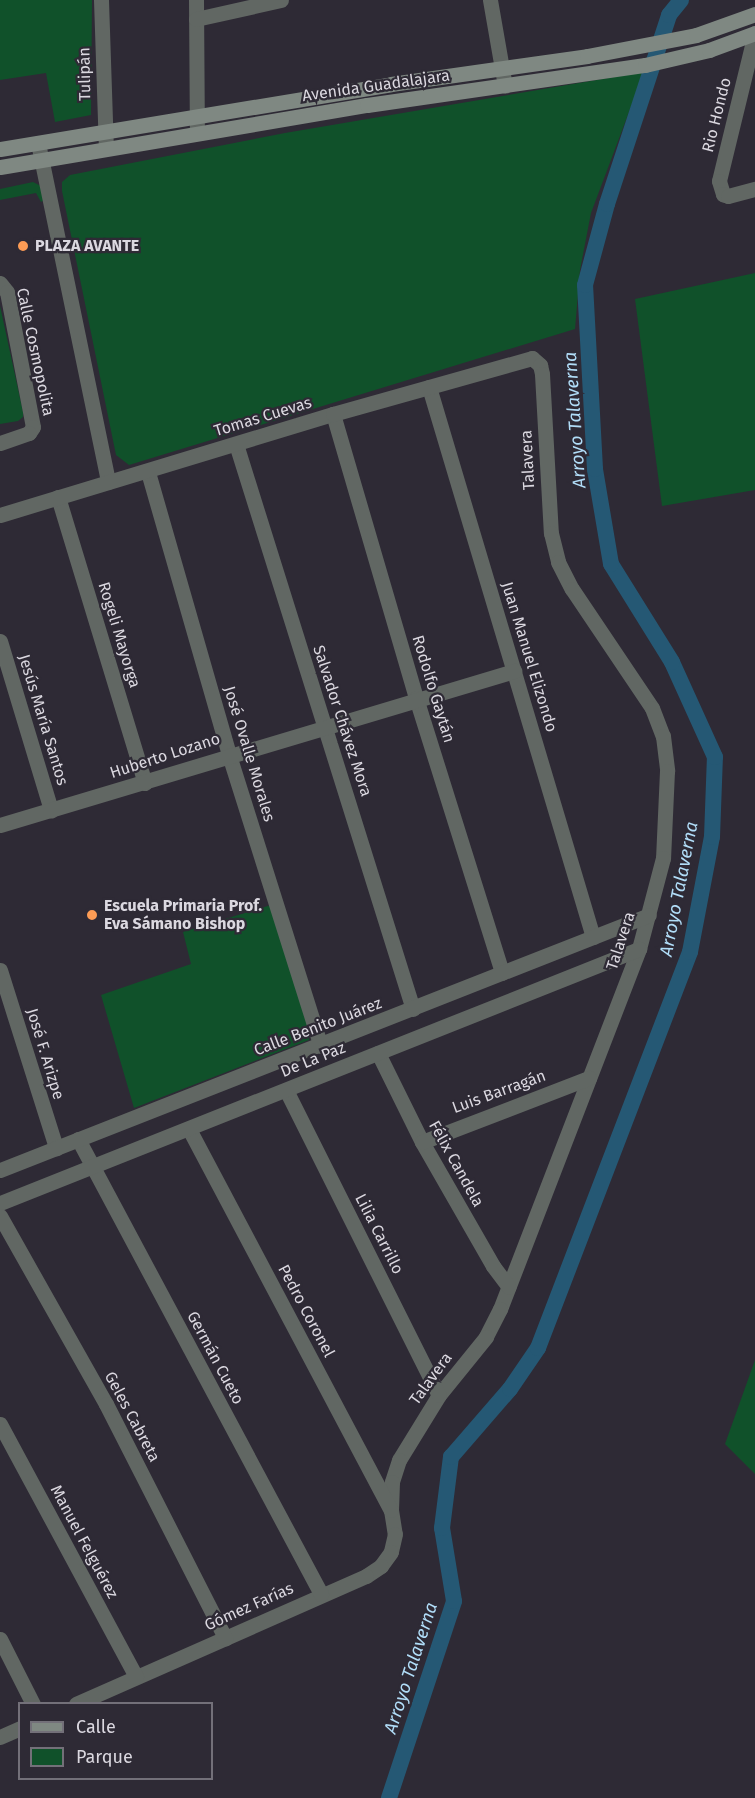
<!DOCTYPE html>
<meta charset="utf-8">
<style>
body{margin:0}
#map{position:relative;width:755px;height:1798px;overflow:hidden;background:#2e2a35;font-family:"Fira Sans",sans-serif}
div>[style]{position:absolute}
.green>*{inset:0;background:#10512a}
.canal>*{height:16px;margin:-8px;padding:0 8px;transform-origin:8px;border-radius:8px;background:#255874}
.street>*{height:15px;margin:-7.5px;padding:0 7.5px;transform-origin:7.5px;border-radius:7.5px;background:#616763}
.secondary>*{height:15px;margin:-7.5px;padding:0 7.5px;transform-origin:7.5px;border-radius:7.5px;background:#7f8882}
.dots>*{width:16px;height:16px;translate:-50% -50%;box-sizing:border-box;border:3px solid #2e2a35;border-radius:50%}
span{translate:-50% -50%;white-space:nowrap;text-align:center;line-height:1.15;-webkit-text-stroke:4.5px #2e2a35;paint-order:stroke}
.street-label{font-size:16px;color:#dbd8e0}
.poi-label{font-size:16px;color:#dbd8e0;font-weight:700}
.left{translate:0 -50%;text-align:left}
.water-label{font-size:18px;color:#b1ddf8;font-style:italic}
.legend{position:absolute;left:18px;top:1702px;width:195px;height:78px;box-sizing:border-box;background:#2e2a35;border:2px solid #737079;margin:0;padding:8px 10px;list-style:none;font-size:18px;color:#dbd8e0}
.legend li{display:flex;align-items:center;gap:12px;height:30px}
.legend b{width:30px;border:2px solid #737079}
</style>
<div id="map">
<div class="green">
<i style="clip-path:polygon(0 0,92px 0,91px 115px,55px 122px,46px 73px,0 80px)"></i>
<i style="clip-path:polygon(644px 72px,591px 213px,580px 270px,575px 329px,129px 465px,116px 455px,62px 191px,62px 182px,70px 175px,285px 133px)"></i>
<i style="clip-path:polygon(33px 182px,41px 186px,46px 199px,41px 202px,36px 193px,0 200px,0 189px)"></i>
<i style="clip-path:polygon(755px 273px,755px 490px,662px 506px,635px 299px)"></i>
<i style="clip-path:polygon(0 306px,23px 412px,23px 417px,18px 421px,0 424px)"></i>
<i style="clip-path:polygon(271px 905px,310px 1026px,309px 1040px,134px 1108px,101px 995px,191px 964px,183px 932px)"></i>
<i style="clip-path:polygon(755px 1360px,755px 1474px,725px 1444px)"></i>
</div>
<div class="canal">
<i style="left:389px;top:1798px;width:207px;rotate:-71.7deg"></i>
<i style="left:454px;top:1601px;width:74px;rotate:-99.3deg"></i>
<i style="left:442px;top:1528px;width:72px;rotate:-82.8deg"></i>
<i style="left:451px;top:1457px;width:90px;rotate:-49.1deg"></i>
<i style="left:510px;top:1389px;width:50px;rotate:-55.7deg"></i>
<i style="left:538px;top:1348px;width:424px;rotate:-69deg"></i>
<i style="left:690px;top:952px;width:117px;rotate:-79.2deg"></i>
<i style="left:712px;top:837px;width:80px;rotate:-87.9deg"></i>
<i style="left:715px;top:757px;width:104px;rotate:-114.4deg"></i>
<i style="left:672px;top:662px;width:115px;rotate:-121.9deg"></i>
<i style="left:611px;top:564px;width:96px;rotate:-99.6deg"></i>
<i style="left:595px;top:469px;width:184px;rotate:-93.1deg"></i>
<i style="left:585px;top:285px;width:84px;rotate:-74.8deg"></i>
<i style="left:607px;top:204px;width:199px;rotate:-71.8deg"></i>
<i style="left:669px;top:15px;width:19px;rotate:-51deg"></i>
</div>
<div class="street">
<i style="left:101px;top:0;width:148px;rotate:88.1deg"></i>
<i style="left:196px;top:0;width:133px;rotate:89.6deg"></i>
<i style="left:490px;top:0;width:87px;rotate:80.1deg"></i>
<i style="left:196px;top:19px;width:87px;rotate:-12.6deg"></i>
<i style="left:755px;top:33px;width:152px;rotate:103.7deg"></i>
<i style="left:719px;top:181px;width:14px;rotate:73deg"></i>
<i style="left:723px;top:194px;width:5px;rotate:22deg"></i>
<i style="left:728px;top:196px;width:28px;rotate:-15deg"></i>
<i style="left:38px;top:143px;width:346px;rotate:78.3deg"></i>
<i style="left:0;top:283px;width:11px;rotate:52deg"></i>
<i style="left:7px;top:292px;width:137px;rotate:79.1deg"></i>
<i style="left:33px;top:427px;width:7px;rotate:124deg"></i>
<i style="left:29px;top:433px;width:31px;rotate:161deg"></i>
<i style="left:429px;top:387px;width:574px;rotate:73.4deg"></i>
<i style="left:333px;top:414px;width:296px;rotate:73.7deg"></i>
<i style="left:416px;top:698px;width:288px;rotate:72.6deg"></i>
<i style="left:236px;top:444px;width:592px;rotate:72.61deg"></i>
<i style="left:148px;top:472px;width:294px;rotate:74deg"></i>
<i style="left:229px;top:755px;width:305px;rotate:72.5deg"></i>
<i style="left:58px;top:497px;width:299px;rotate:73.1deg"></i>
<i style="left:0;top:515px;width:348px;rotate:-16.9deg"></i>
<i style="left:333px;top:414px;width:207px;rotate:-15.7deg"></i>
<i style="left:532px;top:358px;width:11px;rotate:41deg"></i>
<i style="left:540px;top:365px;width:9px;rotate:77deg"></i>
<i style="left:542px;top:374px;width:159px;rotate:86.8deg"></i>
<i style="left:551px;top:533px;width:30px;rotate:76deg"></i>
<i style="left:558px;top:562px;width:30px;rotate:63deg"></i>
<i style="left:572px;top:589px;width:143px;rotate:56.1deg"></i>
<i style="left:652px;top:708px;width:30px;rotate:69deg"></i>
<i style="left:663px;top:736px;width:35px;rotate:83deg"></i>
<i style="left:667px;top:771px;width:87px;rotate:92.6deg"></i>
<i style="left:663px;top:858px;width:94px;rotate:104.8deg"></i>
<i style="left:639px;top:949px;width:386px;rotate:111.1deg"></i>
<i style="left:500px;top:1309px;width:31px;rotate:117deg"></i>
<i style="left:486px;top:1337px;width:75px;rotate:129deg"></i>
<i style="left:439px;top:1395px;width:76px;rotate:121.6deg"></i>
<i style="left:399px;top:1460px;width:23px;rotate:108deg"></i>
<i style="left:392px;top:1482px;width:28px;rotate:92deg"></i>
<i style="left:391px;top:1510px;width:24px;rotate:81deg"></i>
<i style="left:395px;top:1534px;width:18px;rotate:103deg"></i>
<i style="left:391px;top:1552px;width:17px;rotate:126deg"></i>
<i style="left:381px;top:1566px;width:18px;rotate:146deg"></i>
<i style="left:366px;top:1576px;width:317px;rotate:156.2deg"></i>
<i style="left:0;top:641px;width:177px;rotate:73.2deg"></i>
<i style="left:0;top:825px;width:537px;rotate:-16.68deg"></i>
<i style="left:0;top:970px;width:187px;rotate:72.5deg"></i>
<i style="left:378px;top:1053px;width:99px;rotate:63.7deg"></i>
<i style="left:422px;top:1142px;width:143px;rotate:60.2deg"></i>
<i style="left:493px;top:1266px;width:26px;rotate:53deg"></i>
<i style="left:286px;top:1090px;width:341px;rotate:63.4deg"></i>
<i style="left:189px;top:1129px;width:431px;rotate:62.1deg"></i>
<i style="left:78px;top:1139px;width:516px;rotate:61.89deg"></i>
<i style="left:422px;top:1142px;width:179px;rotate:-21deg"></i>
<i style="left:0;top:1170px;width:697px;rotate:-21.45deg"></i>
<i style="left:0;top:1203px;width:688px;rotate:-21.68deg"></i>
<i style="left:0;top:1216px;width:216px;rotate:60.6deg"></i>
<i style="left:106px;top:1404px;width:263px;rotate:63deg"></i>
<i style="left:0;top:1424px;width:287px;rotate:61.7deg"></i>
<i style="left:0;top:1639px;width:73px;rotate:63.1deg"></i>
<i style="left:0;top:1737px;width:22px;rotate:-24deg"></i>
</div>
<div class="secondary">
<i style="left:0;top:149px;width:396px;rotate:-9.4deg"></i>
<i style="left:391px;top:84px;width:198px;rotate:-8.1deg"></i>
<i style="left:587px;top:56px;width:111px;rotate:-10.9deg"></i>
<i style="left:696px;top:35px;width:63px;rotate:-19.6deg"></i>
<i style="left:0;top:167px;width:372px;rotate:-9.6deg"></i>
<i style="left:367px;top:105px;width:281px;rotate:-8.2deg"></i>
<i style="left:645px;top:65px;width:66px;rotate:-13.2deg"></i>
<i style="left:709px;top:50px;width:49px;rotate:-20.3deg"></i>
</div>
<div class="dots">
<i style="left:23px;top:246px;background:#fd9c55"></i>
<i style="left:92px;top:915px;background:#fd9c55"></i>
</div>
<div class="street-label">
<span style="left:85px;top:74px;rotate:-91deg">Tulipán</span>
<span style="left:376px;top:86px;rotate:-8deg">Avenida Guadalajara</span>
<span style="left:717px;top:115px;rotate:-76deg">Rio Hondo</span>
<span style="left:35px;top:352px;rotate:78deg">Calle Cosmopolita</span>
<span style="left:263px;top:417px;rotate:-17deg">Tomas Cuevas</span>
<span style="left:528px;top:460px;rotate:-93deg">Talavera</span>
<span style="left:119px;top:635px;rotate:73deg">Rogeli Mayorga</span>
<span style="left:529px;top:657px;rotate:73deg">Juan Manuel Elizondo</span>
<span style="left:433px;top:689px;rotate:73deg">Rodolfo Gaytán</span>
<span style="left:43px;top:720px;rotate:73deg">Jesús María Santos</span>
<span style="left:342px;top:721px;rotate:72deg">Salvador Chávez Mora</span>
<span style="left:249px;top:754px;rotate:73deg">José Ovalle Morales</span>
<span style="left:165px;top:756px;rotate:-18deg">Huberto Lozano</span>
<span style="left:621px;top:941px;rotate:-72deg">Talavera</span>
<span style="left:318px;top:1027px;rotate:-21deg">Calle Benito Juárez</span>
<span style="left:45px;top:1054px;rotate:73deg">José F. Arizpe</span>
<span style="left:313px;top:1060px;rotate:-22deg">De La Paz</span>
<span style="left:499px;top:1092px;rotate:-20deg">Luis Barragán</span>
<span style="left:456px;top:1164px;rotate:61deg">Félix Candela</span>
<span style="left:379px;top:1234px;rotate:63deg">Lilia Carrillo</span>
<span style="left:306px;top:1311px;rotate:62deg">Pedro Coronel</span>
<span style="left:215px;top:1358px;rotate:62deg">Germán Cueto</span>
<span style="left:431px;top:1379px;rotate:-54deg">Talavera</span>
<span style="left:132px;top:1417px;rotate:62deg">Geles Cabreta</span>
<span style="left:84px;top:1542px;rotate:62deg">Manuel Felguérez</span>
<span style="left:249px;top:1607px;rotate:-24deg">Gómez Farías</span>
</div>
<div class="poi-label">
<span class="left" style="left:35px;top:246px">PLAZA AVANTE</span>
<span class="left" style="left:104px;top:915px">Escuela Primaria Prof.<br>Eva Sámano Bishop</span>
</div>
<div class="water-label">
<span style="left:575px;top:420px;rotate:-94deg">Arroyo Talaverna</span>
<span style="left:679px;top:889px;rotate:-79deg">Arroyo Talaverna</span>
<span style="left:411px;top:1668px;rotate:-72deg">Arroyo Talaverna</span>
</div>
<ul class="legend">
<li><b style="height:8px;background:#7f8882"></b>Calle</li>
<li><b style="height:16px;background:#10512a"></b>Parque</li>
</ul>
</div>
